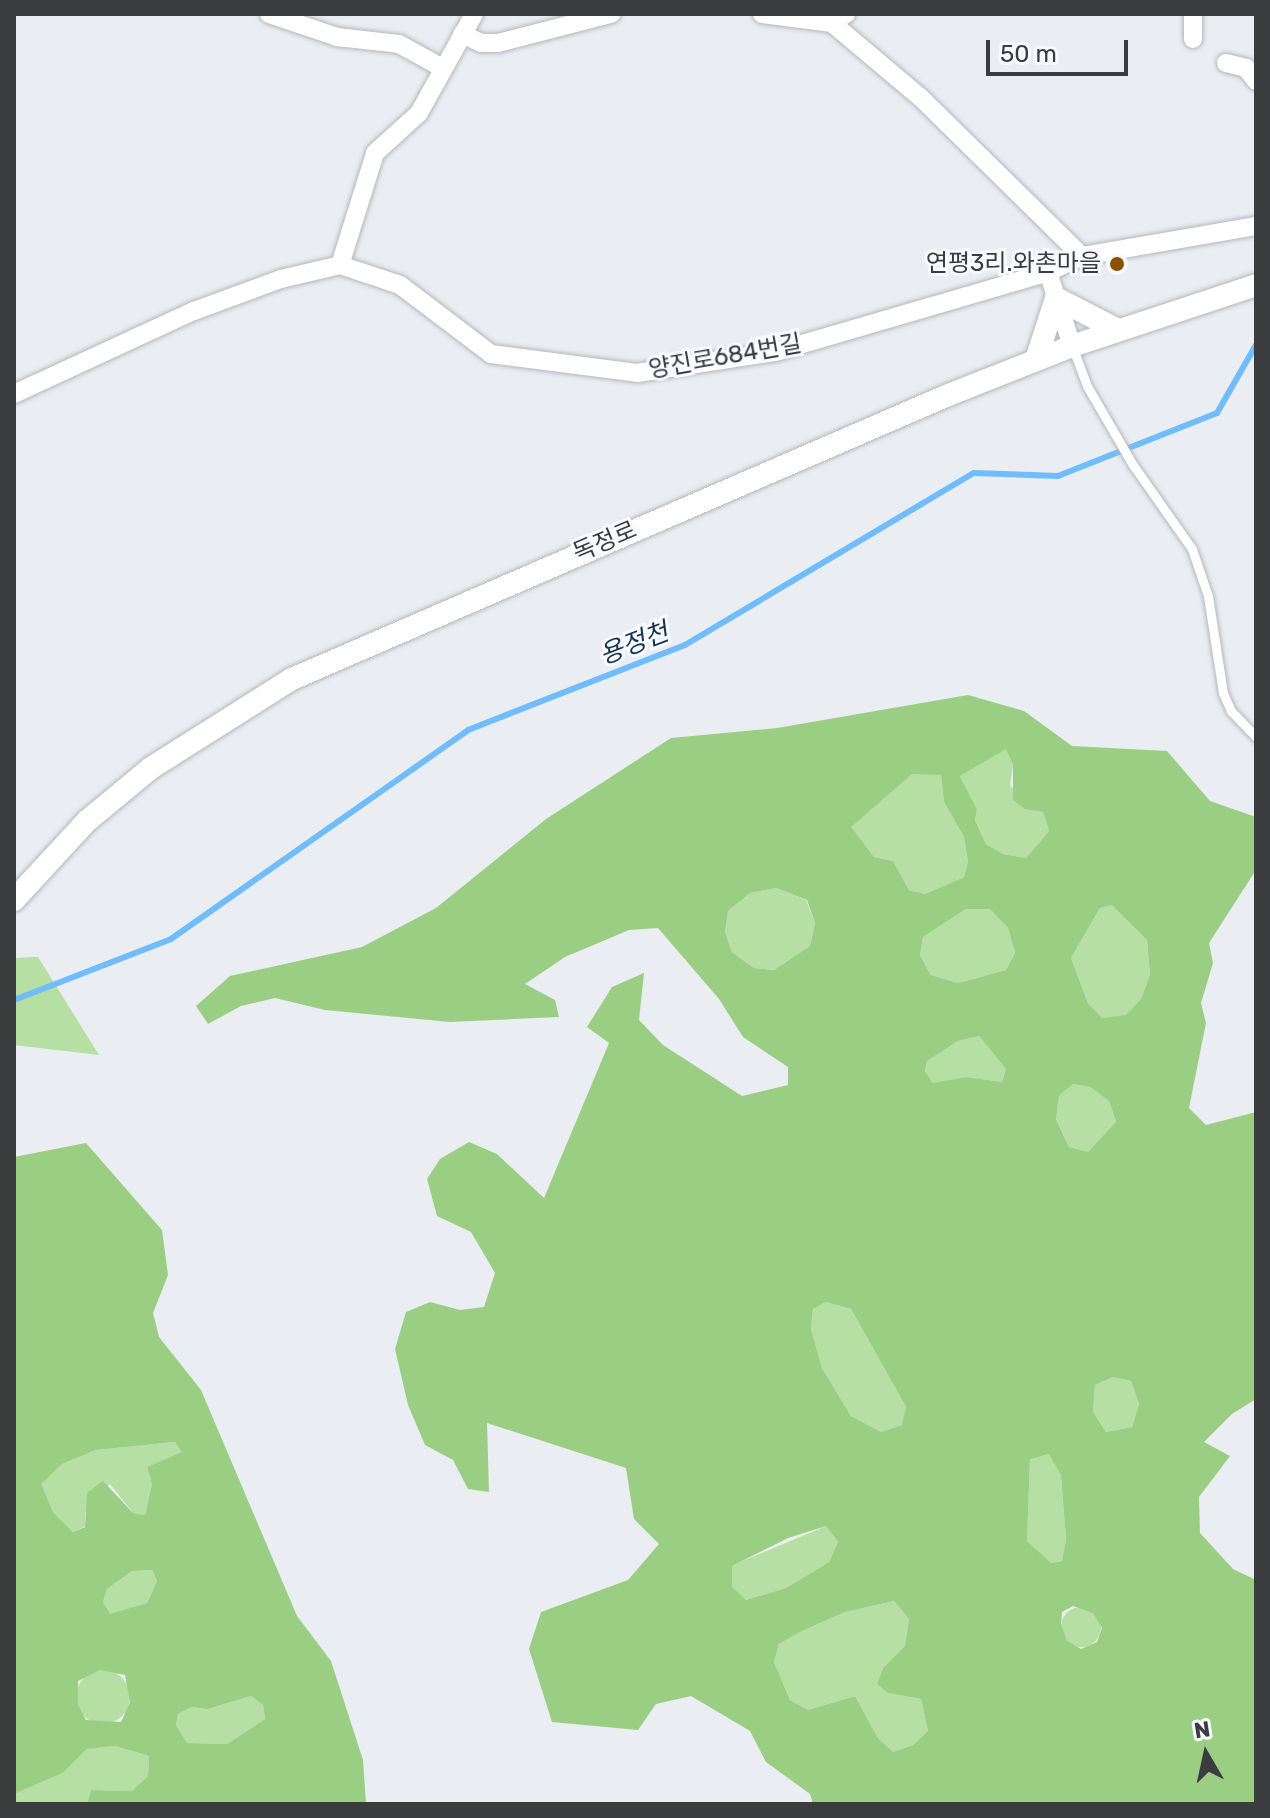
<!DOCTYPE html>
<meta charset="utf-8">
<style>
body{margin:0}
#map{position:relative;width:1270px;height:1818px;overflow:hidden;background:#eaedf2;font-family:Rubik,"Noto Sans KR",sans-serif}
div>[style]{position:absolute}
.green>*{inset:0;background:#b5dfa3}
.round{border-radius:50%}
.forest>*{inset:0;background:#9acf83}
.stream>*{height:6px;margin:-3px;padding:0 3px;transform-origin:3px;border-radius:3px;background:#71bcfa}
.roads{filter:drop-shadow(0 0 2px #b4b7bb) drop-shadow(0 0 2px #b4b7bb)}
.service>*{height:9px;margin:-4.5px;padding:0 4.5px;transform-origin:4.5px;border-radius:4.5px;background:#fff}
.minor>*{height:18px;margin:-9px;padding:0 9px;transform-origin:9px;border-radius:9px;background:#fff}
.tertiary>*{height:22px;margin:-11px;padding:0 11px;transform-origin:11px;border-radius:11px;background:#fff}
.dots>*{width:22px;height:22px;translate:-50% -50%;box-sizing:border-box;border:4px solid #f8faff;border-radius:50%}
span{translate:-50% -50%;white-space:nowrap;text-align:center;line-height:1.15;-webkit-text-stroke:6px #f8faff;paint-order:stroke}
.poi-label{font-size:24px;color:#3b3c3e}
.right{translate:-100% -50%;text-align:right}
.street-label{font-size:24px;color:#3b3c3e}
.water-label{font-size:26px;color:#16364f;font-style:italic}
.frame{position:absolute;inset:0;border:16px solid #3b3c3e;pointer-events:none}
.north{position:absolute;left:1166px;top:1714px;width:80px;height:80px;-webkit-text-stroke:6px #f8faff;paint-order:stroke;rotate:351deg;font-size:22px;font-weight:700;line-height:32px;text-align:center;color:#3b3c3e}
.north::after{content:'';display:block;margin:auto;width:28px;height:36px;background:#3b3c3e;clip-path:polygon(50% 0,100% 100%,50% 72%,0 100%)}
.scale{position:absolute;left:986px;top:40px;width:142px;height:36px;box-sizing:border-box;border:4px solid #3b3c3e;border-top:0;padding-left:10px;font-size:24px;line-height:28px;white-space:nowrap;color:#3b3c3e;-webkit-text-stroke:6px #f8faff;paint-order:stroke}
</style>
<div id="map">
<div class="green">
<i style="clip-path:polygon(1006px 748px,1013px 765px,1010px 785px,1026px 809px,1043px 812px,1049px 831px,1026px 858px,1003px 854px,986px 844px,975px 820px,977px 809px,960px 776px)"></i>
<i style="clip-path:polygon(912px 774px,941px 774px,944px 802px,964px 837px,968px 862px,964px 877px,925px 894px,909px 890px,893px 861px,874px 857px,850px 827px)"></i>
<i style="clip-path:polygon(776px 888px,806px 900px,815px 923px,810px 946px,774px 970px,754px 968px,732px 952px,725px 932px,728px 911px,750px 893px)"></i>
<i style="clip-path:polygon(1112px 904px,1147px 940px,1150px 975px,1141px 999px,1126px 1016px,1102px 1018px,1088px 1003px,1071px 958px,1100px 908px)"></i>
<i style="clip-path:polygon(966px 909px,990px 909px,1008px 928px,1015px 953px,1006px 970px,958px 983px,931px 975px,920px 955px,923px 937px)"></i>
<i style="clip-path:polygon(38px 957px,99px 1055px,14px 1045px,14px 958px)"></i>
<i style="clip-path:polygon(979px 1036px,1006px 1069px,1002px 1082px,967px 1077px,933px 1084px,925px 1071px,927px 1061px,958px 1041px)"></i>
<i style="clip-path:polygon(1073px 1084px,1090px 1087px,1109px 1101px,1116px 1123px,1088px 1152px,1069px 1147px,1056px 1118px,1059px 1096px)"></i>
<i style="clip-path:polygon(826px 1302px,851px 1309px,906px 1407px,903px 1425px,881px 1432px,851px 1416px,822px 1368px,811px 1329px,813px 1309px)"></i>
<i style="clip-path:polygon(1113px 1377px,1131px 1381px,1139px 1404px,1132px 1427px,1106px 1432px,1093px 1412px,1095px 1385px)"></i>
<i style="clip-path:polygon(175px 1442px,183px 1452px,147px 1467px,152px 1484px,145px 1515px,133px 1513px,110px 1484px,85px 1513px,85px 1526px,73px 1532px,53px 1512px,40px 1484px,62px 1464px,96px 1450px)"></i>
<i style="clip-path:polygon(1050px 1454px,1061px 1475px,1066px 1539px,1062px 1561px,1050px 1563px,1027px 1541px,1030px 1458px)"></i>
<i style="clip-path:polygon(826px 1526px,838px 1542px,829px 1562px,786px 1588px,746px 1600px,731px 1587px,731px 1566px)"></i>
<i style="clip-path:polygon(152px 1570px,157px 1581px,147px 1603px,110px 1615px,103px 1602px,107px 1589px,132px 1571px)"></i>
<i style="clip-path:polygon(894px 1601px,909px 1619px,905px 1646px,884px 1667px,888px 1693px,921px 1699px,928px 1731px,913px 1745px,893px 1752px,878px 1738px,855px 1696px,808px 1710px,790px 1700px,774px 1662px,779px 1644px,800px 1632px,845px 1612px)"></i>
<i class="round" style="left:1061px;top:1607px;width:40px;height:40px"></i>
<i class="round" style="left:76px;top:1670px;width:54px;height:54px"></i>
<i style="clip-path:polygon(251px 1696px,263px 1705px,265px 1719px,227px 1744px,187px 1743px,176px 1725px,178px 1714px,191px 1707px,208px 1709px)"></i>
<i style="clip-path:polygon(115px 1746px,149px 1756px,148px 1776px,132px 1791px,91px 1790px,87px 1804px,14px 1804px,14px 1794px,21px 1788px,64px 1772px,87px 1749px)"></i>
</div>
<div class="forest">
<i style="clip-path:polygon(evenodd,968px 695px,1024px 711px,1072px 746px,1167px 751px,1210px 801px,1256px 817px,1256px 870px,1209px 943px,1213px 963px,1201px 1003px,1206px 1023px,1189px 1108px,1206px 1125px,1256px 1112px,1256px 1399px,1232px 1414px,1204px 1442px,1230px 1456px,1199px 1497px,1200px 1533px,1233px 1569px,1256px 1580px,1256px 1804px,813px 1804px,810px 1794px,766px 1762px,750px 1731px,691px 1696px,656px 1704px,638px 1730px,552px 1722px,529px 1649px,541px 1612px,628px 1580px,659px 1544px,634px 1519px,626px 1468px,487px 1423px,489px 1492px,468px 1489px,453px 1460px,425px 1445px,408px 1405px,395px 1349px,406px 1312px,430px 1302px,460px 1310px,484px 1307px,495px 1273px,471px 1232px,437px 1216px,427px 1179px,440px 1159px,469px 1142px,497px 1154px,544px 1198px,609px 1043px,587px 1027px,612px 987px,644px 973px,639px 1020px,663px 1045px,742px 1096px,788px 1085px,788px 1067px,743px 1037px,719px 999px,658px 928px,629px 930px,565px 957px,525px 984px,555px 1000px,559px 1017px,450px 1022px,325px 1010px,275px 998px,241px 1006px,208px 1024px,196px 1006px,230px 976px,362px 947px,436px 908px,546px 819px,671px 738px,777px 728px,968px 695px,1006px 749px,1013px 765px,1013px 800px,1025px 809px,1043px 812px,1049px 831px,1026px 858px,1003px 854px,986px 844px,975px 820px,977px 809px,960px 776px,1006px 749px,968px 695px,912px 774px,941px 775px,944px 802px,964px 837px,968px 862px,964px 877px,925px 894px,909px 890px,893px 861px,874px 857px,851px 827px,912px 774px,968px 695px,776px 888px,807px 900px,815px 923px,810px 946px,774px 970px,754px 968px,732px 952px,725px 932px,728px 911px,750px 893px,776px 888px,968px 695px,1112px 905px,1147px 940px,1150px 975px,1141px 999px,1126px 1015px,1102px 1018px,1088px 1003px,1071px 958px,1100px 908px,1112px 905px,968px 695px,966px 909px,990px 909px,1008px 928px,1015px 953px,1006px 970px,958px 983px,931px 975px,920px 955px,923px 937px,966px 909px,968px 695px,979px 1036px,1006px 1069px,1002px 1082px,967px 1077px,933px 1083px,925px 1071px,927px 1061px,958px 1041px,979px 1036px,968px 695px,1073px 1084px,1090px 1087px,1109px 1101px,1116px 1122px,1088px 1152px,1069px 1147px,1056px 1119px,1059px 1096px,1073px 1084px,968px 695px,826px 1302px,851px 1309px,906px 1407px,902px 1425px,881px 1432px,851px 1416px,822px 1368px,811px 1329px,813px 1309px,826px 1302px,968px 695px,1113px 1377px,1131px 1381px,1139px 1404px,1132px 1427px,1106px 1432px,1093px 1412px,1095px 1385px,1113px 1377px,968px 695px,1049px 1454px,1061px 1475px,1066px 1539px,1062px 1561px,1051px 1563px,1027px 1541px,1030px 1459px,1049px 1454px,968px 695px,826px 1526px,838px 1542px,829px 1562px,786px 1588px,746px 1600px,732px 1587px,732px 1566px,788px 1538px,826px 1526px,968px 695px,894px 1601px,909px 1619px,905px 1646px,884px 1667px,877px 1684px,888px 1693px,921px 1699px,928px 1731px,913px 1745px,893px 1752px,878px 1738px,855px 1696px,808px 1710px,790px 1700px,774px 1662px,779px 1644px,800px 1632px,845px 1612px,894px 1601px,968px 695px,1073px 1606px,1093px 1613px,1102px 1628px,1097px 1642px,1081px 1649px,1067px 1641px,1061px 1624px,1062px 1612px,1073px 1606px)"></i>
<i style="clip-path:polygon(evenodd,86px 1143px,162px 1230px,168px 1275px,153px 1313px,159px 1337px,201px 1390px,297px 1616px,331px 1661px,363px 1760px,366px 1804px,87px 1804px,91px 1790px,132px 1791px,148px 1776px,149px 1756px,115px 1746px,87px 1749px,64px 1772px,14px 1794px,14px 1157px,86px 1143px,175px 1442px,182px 1452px,147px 1467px,152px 1484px,145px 1515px,133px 1513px,103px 1481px,87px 1493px,85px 1527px,73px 1532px,53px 1512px,41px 1484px,62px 1464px,96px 1450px,175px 1442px,86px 1143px,152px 1570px,157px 1581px,147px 1603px,110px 1614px,103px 1602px,107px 1589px,132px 1571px,152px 1570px,86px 1143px,100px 1670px,125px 1675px,130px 1702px,121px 1722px,86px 1720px,78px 1705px,78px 1681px,100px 1670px,86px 1143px,251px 1696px,263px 1705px,265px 1719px,227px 1744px,187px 1743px,176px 1725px,178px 1714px,191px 1707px,208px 1709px,251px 1696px)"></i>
</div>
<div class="stream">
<i style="left:14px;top:1000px;width:168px;rotate:-21.2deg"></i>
<i style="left:171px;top:939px;width:363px;rotate:-35.1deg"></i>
<i style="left:468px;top:730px;width:233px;rotate:-21.4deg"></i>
<i style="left:685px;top:645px;width:336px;rotate:-30.8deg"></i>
<i style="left:974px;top:473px;width:84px;rotate:2deg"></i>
<i style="left:1058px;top:476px;width:171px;rotate:-21.6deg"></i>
<i style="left:1217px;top:413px;width:78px;rotate:-60.2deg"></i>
</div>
<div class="roads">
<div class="service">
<i style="left:1072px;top:346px;width:43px;rotate:69.4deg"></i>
<i style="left:1087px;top:386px;width:91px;rotate:59.8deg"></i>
<i style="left:1133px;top:465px;width:103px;rotate:54.9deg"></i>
<i style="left:1192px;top:549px;width:50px;rotate:71.2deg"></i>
<i style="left:1208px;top:596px;width:98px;rotate:81.2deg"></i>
<i style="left:1223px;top:693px;width:20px;rotate:66deg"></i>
<i style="left:1231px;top:711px;width:36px;rotate:46deg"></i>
</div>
<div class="minor">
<i style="left:269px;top:14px;width:72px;rotate:18.7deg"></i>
<i style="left:337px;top:37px;width:62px;rotate:6.4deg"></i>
<i style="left:399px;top:44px;width:48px;rotate:28.7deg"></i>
<i style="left:762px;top:14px;width:71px;rotate:7.3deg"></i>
<i style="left:832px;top:23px;width:17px;rotate:-33deg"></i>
<i style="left:1193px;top:14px;width:25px;rotate:90deg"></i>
<i style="left:832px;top:23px;width:115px;rotate:40.1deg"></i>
<i style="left:920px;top:97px;width:227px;rotate:44.5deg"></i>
<i style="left:462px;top:34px;width:21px;rotate:25deg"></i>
<i style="left:481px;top:43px;width:17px"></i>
<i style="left:498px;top:43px;width:117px;rotate:-14.4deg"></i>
<i style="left:1226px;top:63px;width:21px;rotate:14deg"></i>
<i style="left:1246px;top:68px;width:16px;rotate:52deg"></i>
<i style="left:340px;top:265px;width:117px;rotate:-72.6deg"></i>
<i style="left:375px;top:153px;width:59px;rotate:-42.3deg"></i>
<i style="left:419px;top:113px;width:113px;rotate:-60.9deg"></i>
<i style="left:1048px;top:272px;width:78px;rotate:72deg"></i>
<i style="left:14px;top:394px;width:198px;rotate:-24.8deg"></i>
<i style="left:194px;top:311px;width:93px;rotate:-20.2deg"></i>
<i style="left:281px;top:279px;width:61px;rotate:-13.3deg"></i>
<i style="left:340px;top:265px;width:63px;rotate:18.4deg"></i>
<i style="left:400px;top:285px;width:114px;rotate:37.2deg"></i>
<i style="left:491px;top:354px;width:147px;rotate:7.4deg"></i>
<i style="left:637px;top:373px;width:140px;rotate:-8.7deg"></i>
<i style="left:775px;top:352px;width:284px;rotate:-16.3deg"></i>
<i style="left:1048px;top:272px;width:38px;rotate:-25deg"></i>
<i style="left:1082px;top:256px;width:177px;rotate:-9.8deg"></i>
</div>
<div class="tertiary">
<i style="left:1036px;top:360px;width:65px;rotate:-72.1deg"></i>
<i style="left:1056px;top:298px;width:70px;rotate:27.3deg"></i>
<i style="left:14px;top:900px;width:108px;rotate:-47.3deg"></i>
<i style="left:87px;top:821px;width:83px;rotate:-39.6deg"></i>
<i style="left:151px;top:768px;width:167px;rotate:-32.3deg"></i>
<i style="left:292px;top:679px;width:713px;rotate:-23.4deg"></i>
<i style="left:946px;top:396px;width:136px;rotate:-21.6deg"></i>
<i style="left:1072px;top:346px;width:194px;rotate:-18.3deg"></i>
</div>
</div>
<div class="dots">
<i style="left:1117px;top:264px;background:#885201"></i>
</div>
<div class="poi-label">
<span class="right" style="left:1101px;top:264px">연평3리.와촌마을</span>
</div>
<div class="street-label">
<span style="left:725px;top:357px;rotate:-10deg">양진로684번길</span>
<span style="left:605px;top:542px;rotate:-23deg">독정로</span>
</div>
<div class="water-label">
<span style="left:634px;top:644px;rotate:-21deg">용정천</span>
</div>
<div class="frame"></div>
<div class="north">N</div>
<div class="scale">50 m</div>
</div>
